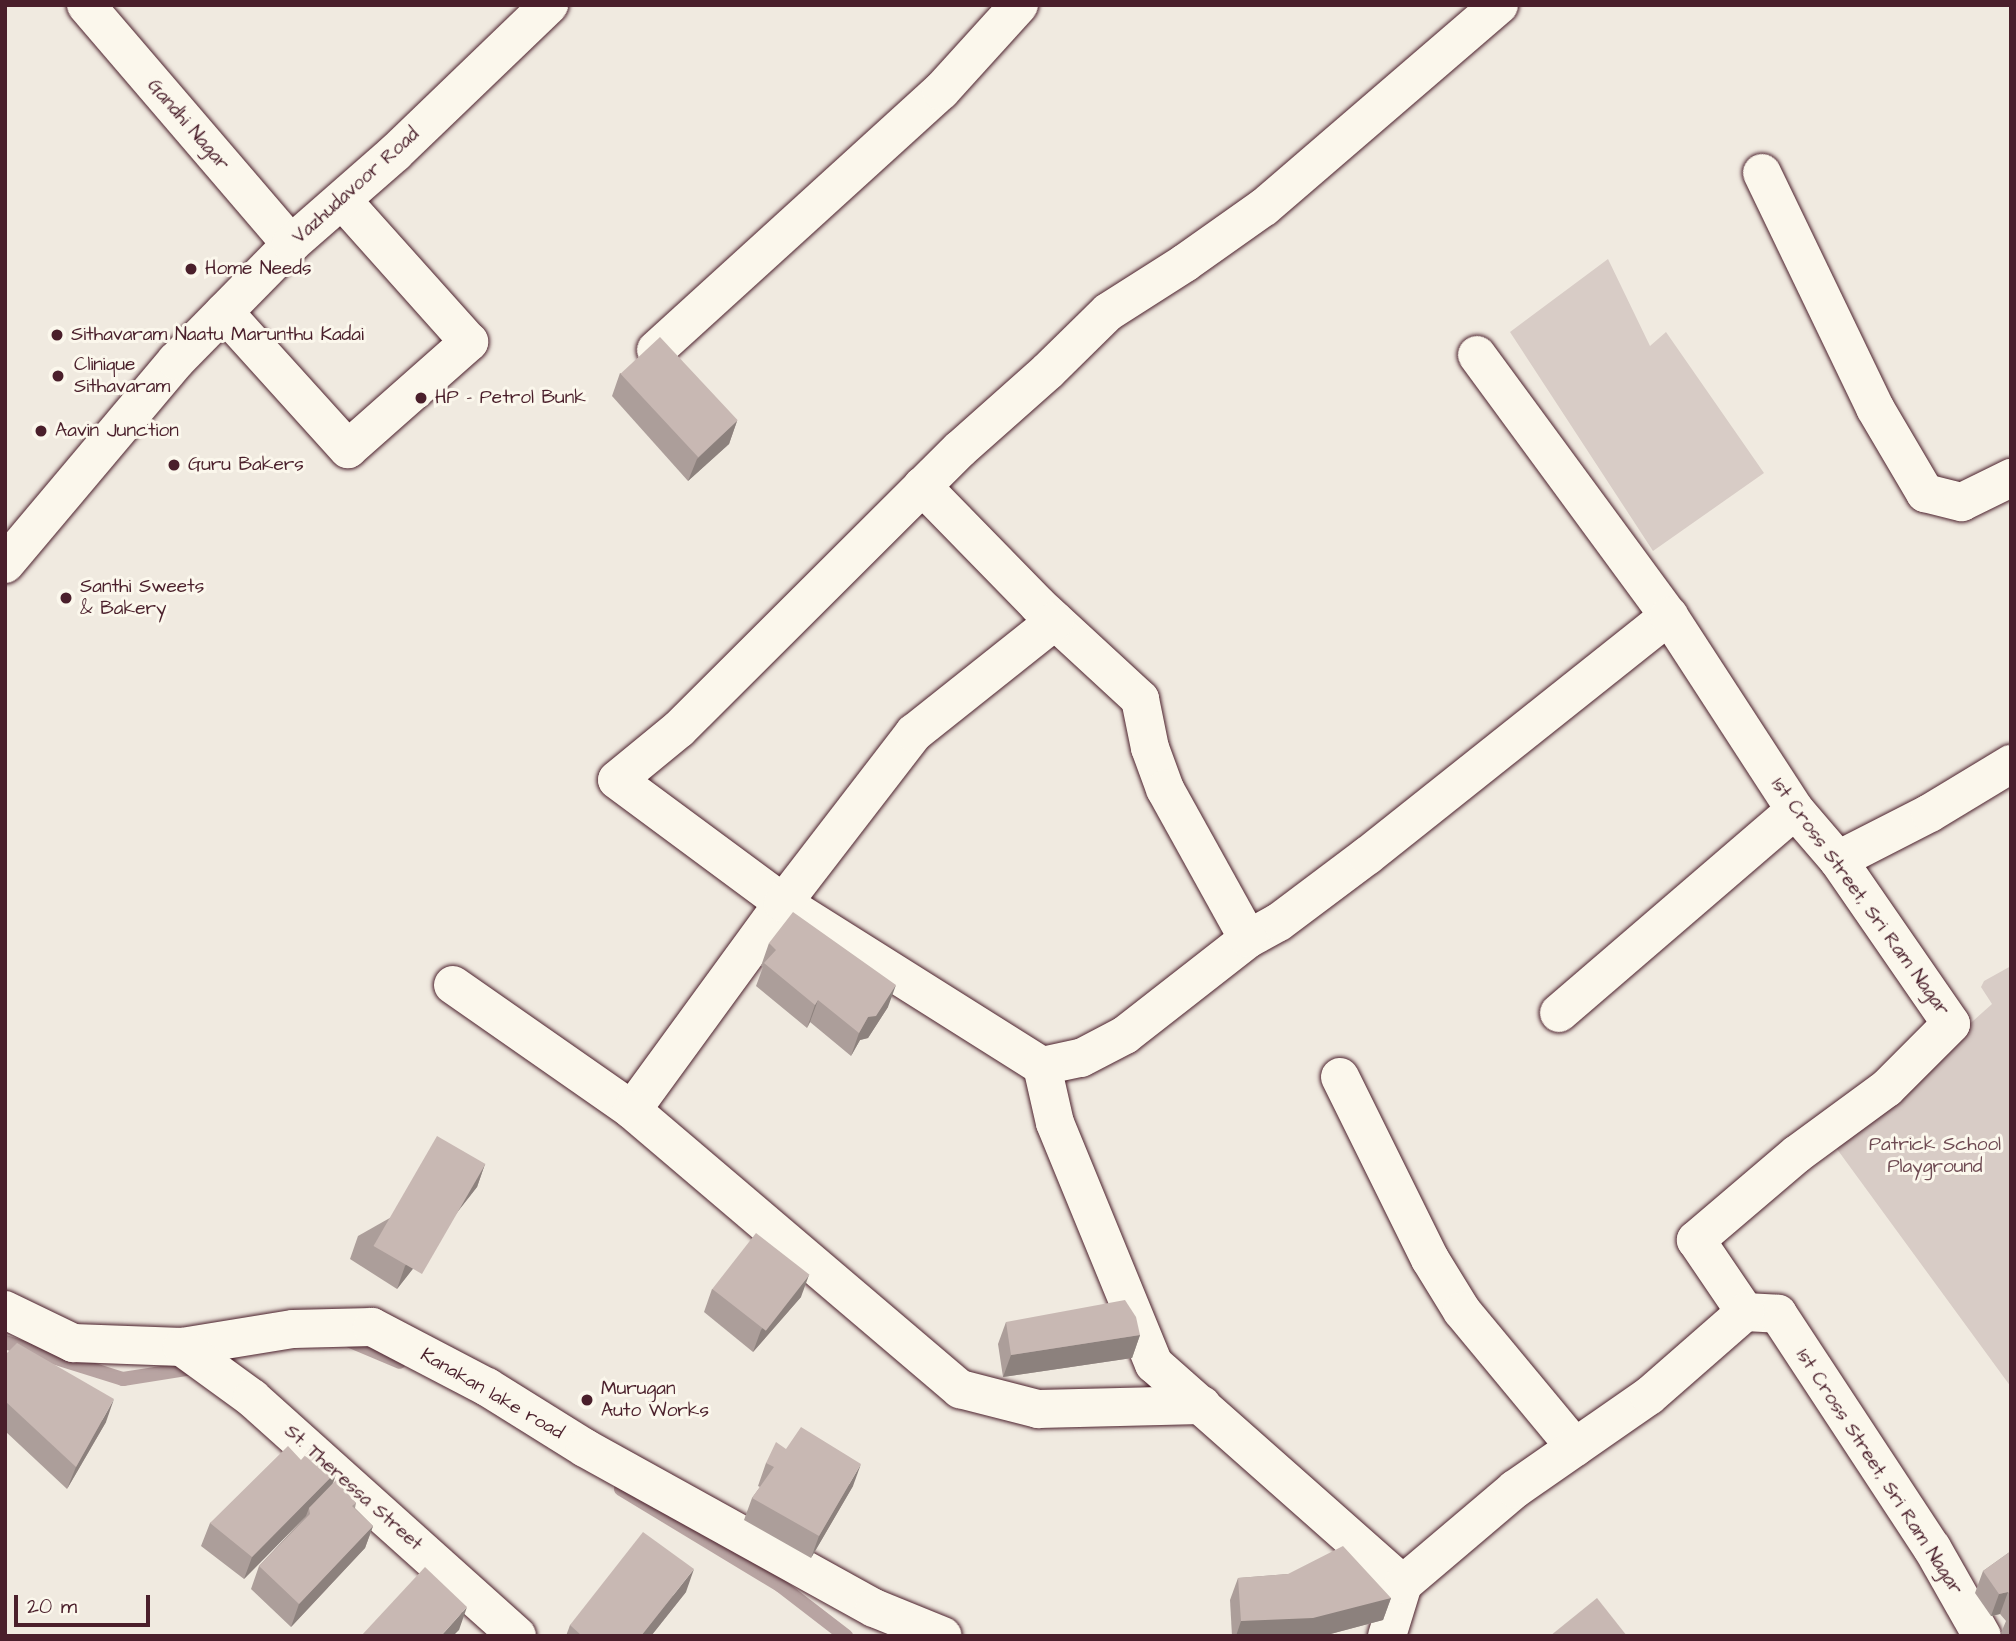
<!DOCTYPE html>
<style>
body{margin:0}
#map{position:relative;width:2016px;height:1641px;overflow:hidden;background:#f0eae0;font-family:"Architects Daughter",sans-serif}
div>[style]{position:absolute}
.green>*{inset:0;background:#d8ccc6}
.stream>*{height:14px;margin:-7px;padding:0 7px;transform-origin:7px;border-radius:7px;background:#b8a4a2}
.roads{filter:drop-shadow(0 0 2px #4a1f2b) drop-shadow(0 0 2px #4a1f2b)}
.street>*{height:38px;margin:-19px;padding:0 19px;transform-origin:19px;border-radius:19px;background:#fbf7ec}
.primary>*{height:38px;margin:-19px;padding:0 19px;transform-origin:19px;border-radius:19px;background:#fbf7ec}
.wall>*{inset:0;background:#ac9e9a}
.shaded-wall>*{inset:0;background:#8c817d}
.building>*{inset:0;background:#c8b8b3;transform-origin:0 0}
.dots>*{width:19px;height:19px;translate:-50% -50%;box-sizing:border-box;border:4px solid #fbf7ec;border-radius:50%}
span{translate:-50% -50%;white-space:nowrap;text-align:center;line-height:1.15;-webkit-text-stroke:6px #fbf7ec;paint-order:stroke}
.street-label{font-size:19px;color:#4a1f2b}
.poi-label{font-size:19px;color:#4a1f2b}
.left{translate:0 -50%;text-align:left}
.park-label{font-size:19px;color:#6e4a52}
.frame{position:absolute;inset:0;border:7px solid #4a1f2b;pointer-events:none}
.scale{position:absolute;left:14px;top:1595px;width:136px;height:32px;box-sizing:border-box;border:4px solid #4a1f2b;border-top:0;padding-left:9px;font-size:21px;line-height:24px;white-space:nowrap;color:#4a1f2b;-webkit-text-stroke:5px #fbf7ec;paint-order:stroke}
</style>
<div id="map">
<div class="green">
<i style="clip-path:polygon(1608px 259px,1650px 346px,1666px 332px,1764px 473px,1653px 551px,1510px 332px)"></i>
<i style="clip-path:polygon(2011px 966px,2011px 1387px,1834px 1145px,1992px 1004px,1981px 987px,1984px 981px)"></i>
</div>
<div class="stream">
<i style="left:348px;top:1340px;width:56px;rotate:22.9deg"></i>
<i style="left:5px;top:1342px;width:124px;rotate:17.4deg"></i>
<i style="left:123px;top:1379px;width:78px;rotate:-8.9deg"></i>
<i style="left:621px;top:1489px;width:187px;rotate:31.2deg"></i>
<i style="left:781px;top:1586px;width:82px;rotate:37.6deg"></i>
</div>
<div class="roads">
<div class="street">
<i style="left:86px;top:5px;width:315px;rotate:49.4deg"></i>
<i style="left:1499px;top:5px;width:310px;rotate:139.3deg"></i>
<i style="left:1264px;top:207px;width:97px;rotate:144.7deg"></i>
<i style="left:1185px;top:263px;width:91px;rotate:147.5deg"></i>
<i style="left:1108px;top:312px;width:84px;rotate:135.5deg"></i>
<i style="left:1048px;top:371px;width:118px;rotate:138.4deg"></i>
<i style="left:960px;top:449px;width:397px;rotate:135.1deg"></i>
<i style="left:679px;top:729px;width:80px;rotate:140.6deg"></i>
<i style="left:617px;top:780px;width:207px;rotate:36.5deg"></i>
<i style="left:783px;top:903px;width:306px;rotate:32.2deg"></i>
<i style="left:1042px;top:1066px;width:40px;rotate:-12deg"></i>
<i style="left:1081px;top:1058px;width:50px;rotate:-27.6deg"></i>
<i style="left:1125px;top:1035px;width:156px;rotate:-38deg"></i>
<i style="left:1248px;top:939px;width:35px;rotate:-29deg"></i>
<i style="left:1279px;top:922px;width:110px;rotate:-36.9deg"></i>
<i style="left:1367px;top:856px;width:386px;rotate:-38.5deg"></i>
<i style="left:1762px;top:173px;width:261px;rotate:64.3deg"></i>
<i style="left:1875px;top:408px;width:99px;rotate:59.5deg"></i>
<i style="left:1925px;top:493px;width:38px;rotate:14deg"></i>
<i style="left:1962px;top:502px;width:55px;rotate:-26.1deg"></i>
<i style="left:224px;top:312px;width:185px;rotate:47.9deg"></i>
<i style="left:348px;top:449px;width:162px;rotate:-41.5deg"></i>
<i style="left:469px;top:342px;width:189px;rotate:-131.8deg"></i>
<i style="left:656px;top:350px;width:385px;rotate:-42.3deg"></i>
<i style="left:941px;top:91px;width:116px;rotate:-47.8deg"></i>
<i style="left:1477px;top:355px;width:324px;rotate:53.7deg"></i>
<i style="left:1669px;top:616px;width:231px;rotate:57deg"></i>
<i style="left:1795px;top:810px;width:66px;rotate:49.3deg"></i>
<i style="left:1838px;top:860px;width:199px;rotate:55.4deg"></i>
<i style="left:1951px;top:1024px;width:91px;rotate:135deg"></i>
<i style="left:1887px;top:1088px;width:112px;rotate:143.7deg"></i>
<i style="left:1797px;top:1154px;width:133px;rotate:139.6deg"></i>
<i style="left:1696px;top:1240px;width:87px;rotate:55.8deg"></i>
<i style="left:1745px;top:1312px;width:33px;rotate:3deg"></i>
<i style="left:1778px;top:1314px;width:280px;rotate:56.7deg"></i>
<i style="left:1932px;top:1548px;width:101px;rotate:60.4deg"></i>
<i style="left:922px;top:486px;width:166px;rotate:45.7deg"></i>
<i style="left:1038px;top:605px;width:139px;rotate:42.7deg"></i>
<i style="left:1140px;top:699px;width:50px;rotate:78.5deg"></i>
<i style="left:1150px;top:748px;width:44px;rotate:69.9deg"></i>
<i style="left:1165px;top:789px;width:171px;rotate:61deg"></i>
<i style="left:1838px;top:860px;width:103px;rotate:-27.1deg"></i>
<i style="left:1930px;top:813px;width:95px;rotate:-31.2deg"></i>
<i style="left:453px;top:985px;width:218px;rotate:34.9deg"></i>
<i style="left:632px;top:1110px;width:256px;rotate:-53.9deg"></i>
<i style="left:783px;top:903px;width:215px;rotate:-52.4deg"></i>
<i style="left:914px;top:733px;width:180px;rotate:-38.5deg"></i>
<i style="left:1559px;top:1013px;width:311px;rotate:-40.7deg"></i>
<i style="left:1042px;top:1066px;width:58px;rotate:77.2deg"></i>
<i style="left:1055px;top:1123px;width:261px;rotate:67.7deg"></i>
<i style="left:1154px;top:1364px;width:332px;rotate:41.5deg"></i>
<i style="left:1340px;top:1077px;width:203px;rotate:63.7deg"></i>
<i style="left:1430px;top:1259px;width:61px;rotate:58.4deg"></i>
<i style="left:1462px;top:1311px;width:177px;rotate:50.3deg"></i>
<i style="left:632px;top:1110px;width:431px;rotate:40.4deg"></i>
<i style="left:960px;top:1389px;width:81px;rotate:14.4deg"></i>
<i style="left:1038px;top:1409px;width:164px;rotate:-1.4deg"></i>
<i style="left:5px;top:1310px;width:76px;rotate:25.9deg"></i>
<i style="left:73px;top:1343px;width:109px;rotate:2.1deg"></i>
<i style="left:182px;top:1347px;width:112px;rotate:-9.2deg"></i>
<i style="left:293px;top:1329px;width:79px;rotate:-1.5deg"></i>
<i style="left:372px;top:1327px;width:130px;rotate:27.6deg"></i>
<i style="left:487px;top:1387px;width:115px;rotate:31.9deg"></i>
<i style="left:585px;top:1448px;width:330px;rotate:29deg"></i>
<i style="left:874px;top:1608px;width:74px;rotate:22.1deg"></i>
<i style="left:182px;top:1347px;width:87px;rotate:36.1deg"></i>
<i style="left:252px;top:1398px;width:356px;rotate:41.9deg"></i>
<i style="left:1387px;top:1636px;width:54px;rotate:-72.9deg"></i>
<i style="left:1403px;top:1584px;width:147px;rotate:-40.3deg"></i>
<i style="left:1515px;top:1489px;width:163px;rotate:-34.8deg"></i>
<i style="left:1649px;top:1396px;width:128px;rotate:-41.2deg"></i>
</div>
<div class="primary">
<i style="left:5px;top:564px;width:265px;rotate:-49.9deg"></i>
<i style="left:176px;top:361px;width:164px;rotate:-45.5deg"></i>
<i style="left:291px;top:244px;width:138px;rotate:-41.2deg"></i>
<i style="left:395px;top:153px;width:214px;rotate:-43.9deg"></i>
</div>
</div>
<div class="wall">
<i style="clip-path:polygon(620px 373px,737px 421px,729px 444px,688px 481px,612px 396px)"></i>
<i style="clip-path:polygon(769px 943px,888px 1007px,868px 1038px,860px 1040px,851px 1056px,810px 1022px,807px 1028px,756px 986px,763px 967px,761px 966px)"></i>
<i style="clip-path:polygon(485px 1164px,477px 1187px,397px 1289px,350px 1259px,358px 1236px)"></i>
<i style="clip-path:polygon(712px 1289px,801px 1297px,753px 1352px,704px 1312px)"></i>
<i style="clip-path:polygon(1006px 1322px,1140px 1335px,1132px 1358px,1003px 1377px,998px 1344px)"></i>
<i style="clip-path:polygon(5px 1355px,106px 1422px,67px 1489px,5px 1431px)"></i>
<i style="clip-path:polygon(786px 1449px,853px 1486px,811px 1558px,744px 1520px,752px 1498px,760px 1487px,758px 1486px,766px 1463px)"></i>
<i style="clip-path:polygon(301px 1460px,337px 1471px,333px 1484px,356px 1503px,355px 1508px,373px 1526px,365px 1548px,291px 1627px,251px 1589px,259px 1566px,306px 1516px,244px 1579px,201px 1546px,210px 1523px)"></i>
<i style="clip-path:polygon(2011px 1551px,2011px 1636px,2003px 1636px,2001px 1633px,2006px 1621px,2000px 1614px,1991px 1616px,1975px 1593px,1983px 1571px)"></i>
<i style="clip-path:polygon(1288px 1574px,1391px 1598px,1383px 1620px,1323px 1636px,1232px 1636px,1230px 1600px,1238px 1578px)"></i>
<i style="clip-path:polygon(686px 1592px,651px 1636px,566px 1636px,570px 1625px)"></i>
</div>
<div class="shaded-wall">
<i style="clip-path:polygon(737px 421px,729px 444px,688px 481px,697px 459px)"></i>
<i style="clip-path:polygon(896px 985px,888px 1007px,868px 1038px,860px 1040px,851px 1056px,859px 1033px,868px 1017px)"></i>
<i style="clip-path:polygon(818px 1000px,810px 1022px,807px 1028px,815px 1005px)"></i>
<i style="clip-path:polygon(485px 1164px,477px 1187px,397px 1289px,405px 1266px)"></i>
<i style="clip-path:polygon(809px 1275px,801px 1297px,753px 1352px,761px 1330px)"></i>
<i style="clip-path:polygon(1140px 1335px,1132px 1358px,1003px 1377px,1011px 1355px)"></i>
<i style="clip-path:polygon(114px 1399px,106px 1422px,67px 1489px,76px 1467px)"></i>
<i style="clip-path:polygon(861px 1464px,853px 1486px,811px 1558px,819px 1536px)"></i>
<i style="clip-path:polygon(337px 1471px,329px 1493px,309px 1508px,306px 1516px,244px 1579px,252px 1557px)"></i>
<i style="clip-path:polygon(373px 1526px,365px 1548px,291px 1627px,299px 1604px)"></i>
<i style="clip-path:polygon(694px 1569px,686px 1592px,651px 1636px,641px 1636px)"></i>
<i style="clip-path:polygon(2008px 1592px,2000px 1614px,1991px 1616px,1999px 1594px)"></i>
<i style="clip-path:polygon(1391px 1598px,1383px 1620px,1323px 1636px,1236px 1636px,1241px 1621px)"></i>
<i style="clip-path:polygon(467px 1607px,459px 1630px,453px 1636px,441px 1636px)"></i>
</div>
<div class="building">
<i style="left:660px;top:337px;width:114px;height:54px;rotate:47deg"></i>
<i style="clip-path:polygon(793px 912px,896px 985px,876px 1016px,868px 1017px,859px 1033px,818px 1000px,815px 1005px,764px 963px,776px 950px,769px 943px)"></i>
<i style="left:437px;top:1136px;width:56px;height:127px;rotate:30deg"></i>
<i style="left:756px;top:1233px;width:68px;height:71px;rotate:38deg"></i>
<i style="clip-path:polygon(1125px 1300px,1136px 1317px,1140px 1335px,1011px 1355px,1006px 1322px)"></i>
<i style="clip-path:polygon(17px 1343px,114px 1399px,76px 1467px,5px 1401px,5px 1355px)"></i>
<i style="clip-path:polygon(801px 1427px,861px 1464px,819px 1536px,752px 1498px,774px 1467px,766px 1463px,776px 1442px,786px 1449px)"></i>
<i style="clip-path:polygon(288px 1446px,301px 1460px,312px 1447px,337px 1471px,252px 1557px,210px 1523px)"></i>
<i style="clip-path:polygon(336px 1480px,356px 1503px,352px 1506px,373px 1526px,299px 1604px,259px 1566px,310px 1514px,309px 1508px)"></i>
<i style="clip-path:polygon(643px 1532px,694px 1569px,641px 1636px,582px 1636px,570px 1625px)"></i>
<i style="clip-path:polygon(1343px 1546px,1391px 1598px,1313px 1618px,1241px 1621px,1238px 1578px,1288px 1574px)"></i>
<i style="clip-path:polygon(2011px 1551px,2011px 1595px,2008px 1592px,1999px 1594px,1983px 1571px)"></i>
<i style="clip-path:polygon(425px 1567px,467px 1607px,441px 1636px,361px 1636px)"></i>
<i style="clip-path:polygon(1597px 1598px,1627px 1636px,1550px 1636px)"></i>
</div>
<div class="dots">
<i style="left:191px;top:269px;background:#4a1f2b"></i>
<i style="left:57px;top:335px;background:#4a1f2b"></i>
<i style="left:58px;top:376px;background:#4a1f2b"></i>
<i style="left:421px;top:398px;background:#4a1f2b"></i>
<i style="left:41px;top:431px;background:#4a1f2b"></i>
<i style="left:174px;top:465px;background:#4a1f2b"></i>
<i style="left:66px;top:598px;background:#4a1f2b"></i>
<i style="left:587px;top:1400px;background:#4a1f2b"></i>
</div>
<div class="street-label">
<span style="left:188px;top:125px;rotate:49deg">Gandhi Nagar</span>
<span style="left:356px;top:186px;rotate:-42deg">Vazhudavoor Road</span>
<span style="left:1860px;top:897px;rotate:54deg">1st Cross Street, Sri Ram Nagar</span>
<span style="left:492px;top:1394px;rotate:30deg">Kanakan lake road</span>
<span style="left:1879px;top:1472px;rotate:57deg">1st Cross Street, Sri Ram Nagar</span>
<span style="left:353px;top:1488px;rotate:42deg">St. Theressa Street</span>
</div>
<div class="poi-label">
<span class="left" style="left:205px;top:269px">Home Needs</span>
<span class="left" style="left:71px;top:335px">Sithavaram Naatu Marunthu Kadai</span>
<span class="left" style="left:74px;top:376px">Clinique<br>Sithavaram</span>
<span class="left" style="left:435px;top:398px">HP - Petrol Bunk</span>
<span class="left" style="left:55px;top:431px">Aavin Junction</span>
<span class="left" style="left:188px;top:465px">Guru Bakers</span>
<span class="left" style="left:80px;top:598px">Santhi Sweets<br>&amp; Bakery</span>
<span class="left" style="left:601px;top:1400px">Murugan<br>Auto Works</span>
</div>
<div class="park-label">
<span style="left:1935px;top:1156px">Patrick School<br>Playground</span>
</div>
<div class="frame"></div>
<div class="scale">20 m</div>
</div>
